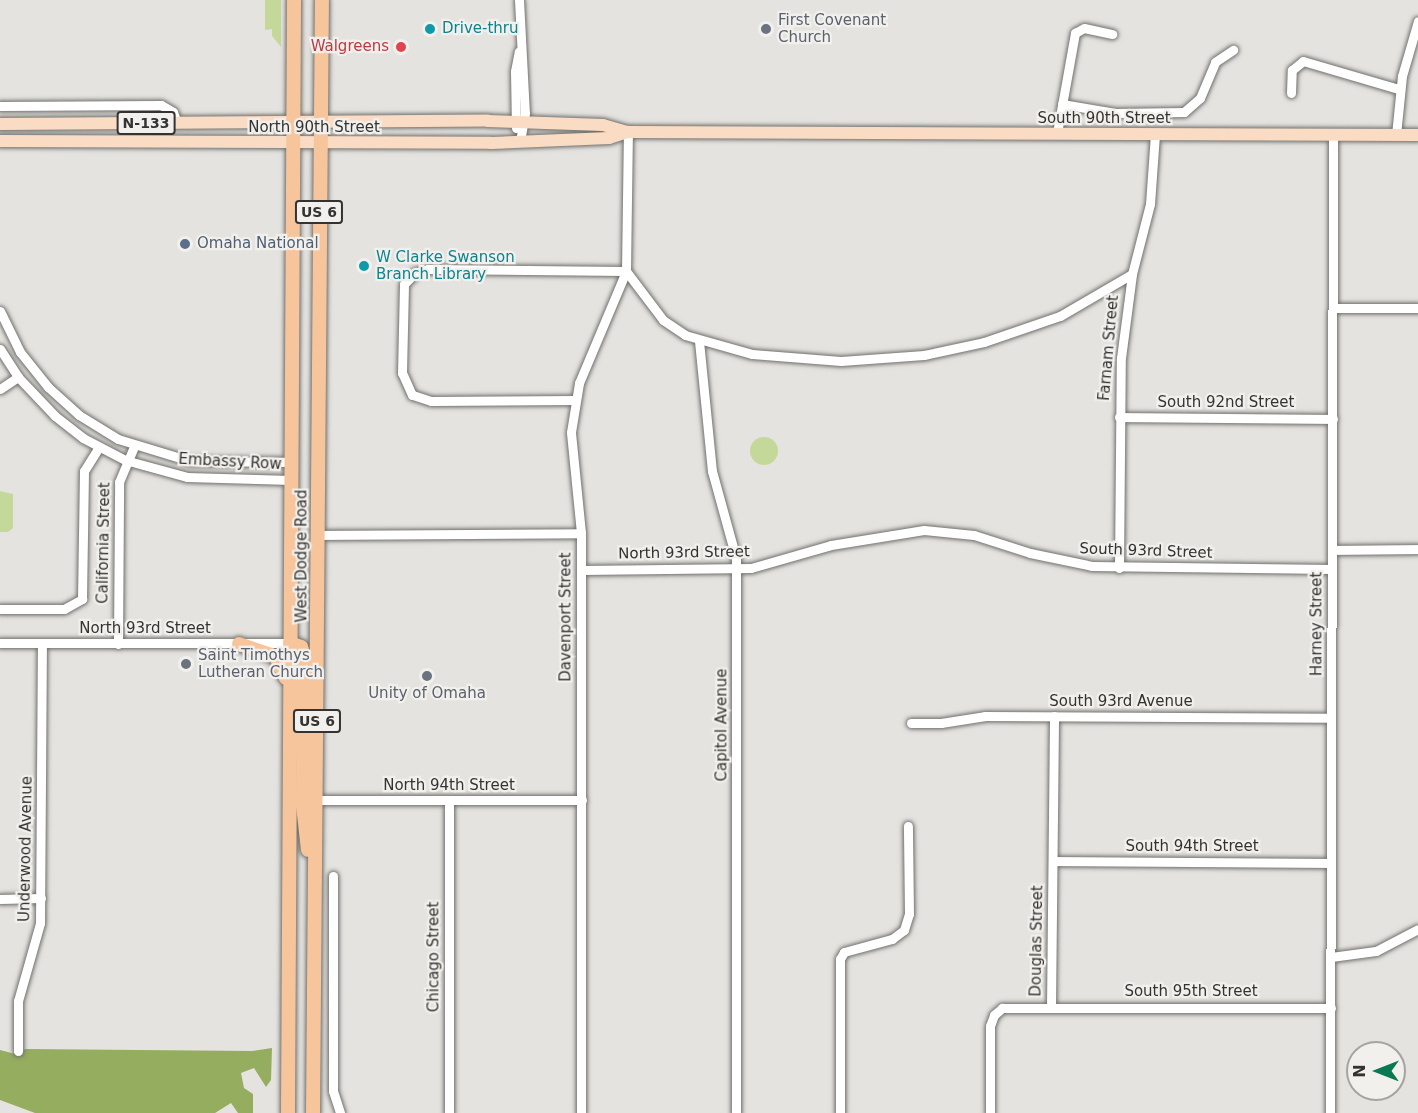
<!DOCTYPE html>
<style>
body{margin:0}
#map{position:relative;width:1418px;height:1113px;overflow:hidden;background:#e4e3df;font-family:"DejaVu Sans",sans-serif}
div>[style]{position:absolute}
.green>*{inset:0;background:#c4d999}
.round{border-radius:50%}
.forest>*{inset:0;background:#95ad5f}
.roads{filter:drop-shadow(0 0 2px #71706d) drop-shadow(0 0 2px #71706d)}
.minor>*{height:9px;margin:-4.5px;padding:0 4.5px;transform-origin:4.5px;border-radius:4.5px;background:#fff}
.major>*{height:12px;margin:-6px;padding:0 6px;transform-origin:6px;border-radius:6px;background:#fadcc4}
.highway>*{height:14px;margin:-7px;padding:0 7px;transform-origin:7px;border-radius:7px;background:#f7c59c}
.dots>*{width:16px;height:16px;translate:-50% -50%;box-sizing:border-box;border:3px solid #f1f0ec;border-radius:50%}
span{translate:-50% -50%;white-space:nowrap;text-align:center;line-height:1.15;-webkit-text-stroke:4.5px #f1f0ec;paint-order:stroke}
.shield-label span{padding:2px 4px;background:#f1f0ec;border:2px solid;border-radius:4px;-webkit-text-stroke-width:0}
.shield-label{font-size:14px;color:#343332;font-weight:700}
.worship-label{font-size:15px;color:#5b616d}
.left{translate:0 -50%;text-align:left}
.culture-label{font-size:15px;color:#0d838f}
.health-label{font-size:15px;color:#be3a42}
.right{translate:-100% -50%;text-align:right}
.street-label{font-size:15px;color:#343332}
.service-label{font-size:15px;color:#4e5e75}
.north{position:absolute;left:1346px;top:1041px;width:60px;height:60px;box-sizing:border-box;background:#f1f0ec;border:2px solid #a5a4a2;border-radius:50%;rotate:270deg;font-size:16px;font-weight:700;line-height:24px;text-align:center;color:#343332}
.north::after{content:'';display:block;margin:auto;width:21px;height:27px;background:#0a7852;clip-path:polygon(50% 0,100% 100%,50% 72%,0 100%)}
</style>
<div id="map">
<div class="green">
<i style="clip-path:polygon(265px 0,281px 0,281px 47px,272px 36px,272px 29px,265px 30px)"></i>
<i class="round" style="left:750px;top:437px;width:28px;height:28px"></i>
<i style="clip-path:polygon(0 491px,13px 494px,13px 528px,8px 532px,0 532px)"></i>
</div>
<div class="forest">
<i style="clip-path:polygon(272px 1048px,271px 1080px,266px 1087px,254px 1068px,241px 1073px,244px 1088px,253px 1094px,253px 1113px,238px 1113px,231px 1103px,215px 1113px,35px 1113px,0 1100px,0 1050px,19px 1055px,25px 1049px,252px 1051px)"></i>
</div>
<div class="roads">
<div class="minor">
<i style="left:519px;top:0;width:113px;rotate:87deg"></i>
<i style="left:525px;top:113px;width:29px;rotate:100deg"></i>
<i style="left:1291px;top:93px;width:23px;rotate:-88deg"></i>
<i style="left:1292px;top:70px;width:14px;rotate:-39deg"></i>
<i style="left:1303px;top:61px;width:100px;rotate:16.3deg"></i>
<i style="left:1062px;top:104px;width:54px;rotate:9.6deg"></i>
<i style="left:1115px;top:113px;width:69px;rotate:-0.8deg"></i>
<i style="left:1184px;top:112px;width:21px;rotate:-41deg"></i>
<i style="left:1200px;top:98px;width:39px;rotate:-67deg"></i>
<i style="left:1215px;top:62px;width:22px;rotate:-34deg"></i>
<i style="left:0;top:106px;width:161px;rotate:-0.4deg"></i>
<i style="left:161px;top:105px;width:14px;rotate:30deg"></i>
<i style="left:173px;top:112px;width:12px;rotate:70deg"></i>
<i style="left:516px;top:128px;width:57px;rotate:-91deg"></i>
<i style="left:515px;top:71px;width:20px;rotate:-79deg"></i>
<i style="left:1057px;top:133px;width:102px;rotate:-79.8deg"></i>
<i style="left:1075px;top:33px;width:10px;rotate:-29deg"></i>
<i style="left:1084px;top:28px;width:29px;rotate:12deg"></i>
<i style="left:1396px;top:135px;width:59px;rotate:-84.2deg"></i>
<i style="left:1402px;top:76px;width:57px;rotate:-73.8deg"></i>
<i style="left:1333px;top:308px;width:85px"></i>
<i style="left:0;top:311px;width:46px;rotate:64deg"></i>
<i style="left:20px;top:352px;width:45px;rotate:51.3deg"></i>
<i style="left:48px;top:387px;width:42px;rotate:42.1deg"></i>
<i style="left:79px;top:415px;width:46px;rotate:31.6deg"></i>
<i style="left:118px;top:439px;width:75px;rotate:17deg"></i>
<i style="left:190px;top:461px;width:101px;rotate:0.6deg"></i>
<i style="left:699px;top:341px;width:131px;rotate:84.3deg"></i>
<i style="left:712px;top:471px;width:90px;rotate:74.6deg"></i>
<i style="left:736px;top:558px;width:555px;rotate:90deg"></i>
<i style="left:0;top:349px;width:33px;rotate:57deg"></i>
<i style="left:18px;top:377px;width:54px;rotate:46.5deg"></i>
<i style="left:55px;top:416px;width:36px;rotate:38deg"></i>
<i style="left:83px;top:438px;width:47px;rotate:27.6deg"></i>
<i style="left:125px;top:460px;width:64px;rotate:15.3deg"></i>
<i style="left:187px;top:477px;width:104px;rotate:1.7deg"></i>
<i style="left:0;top:389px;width:22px;rotate:-34deg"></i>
<i style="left:575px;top:400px;width:144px;rotate:179.6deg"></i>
<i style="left:431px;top:401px;width:20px;rotate:-162deg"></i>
<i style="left:412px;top:395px;width:24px;rotate:-114deg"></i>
<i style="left:402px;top:373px;width:89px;rotate:-88.7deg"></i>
<i style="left:404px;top:284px;width:16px;rotate:-45deg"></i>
<i style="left:415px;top:273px;width:14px;rotate:-17deg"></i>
<i style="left:428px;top:269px;width:198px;rotate:0.6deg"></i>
<i style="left:626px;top:271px;width:61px;rotate:52.9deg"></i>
<i style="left:663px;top:320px;width:27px;rotate:34deg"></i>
<i style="left:685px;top:335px;width:70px;rotate:15.8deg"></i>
<i style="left:752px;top:354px;width:89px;rotate:4.5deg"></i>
<i style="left:841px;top:361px;width:83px;rotate:-4.1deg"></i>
<i style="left:924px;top:355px;width:61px;rotate:-12.2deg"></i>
<i style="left:984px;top:342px;width:80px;rotate:-18.9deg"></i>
<i style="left:1060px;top:316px;width:83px;rotate:-30.3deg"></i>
<i style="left:1119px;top:417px;width:214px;rotate:0.5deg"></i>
<i style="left:318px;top:535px;width:263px;rotate:-0.4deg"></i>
<i style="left:1332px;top:550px;width:86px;rotate:-0.7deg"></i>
<i style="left:1119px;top:568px;width:210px;rotate:-89.5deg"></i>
<i style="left:1121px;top:358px;width:85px;rotate:-82.5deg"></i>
<i style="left:1132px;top:274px;width:72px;rotate:-75.6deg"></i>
<i style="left:1150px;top:204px;width:70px;rotate:-85.9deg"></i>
<i style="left:582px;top:570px;width:169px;rotate:-0.7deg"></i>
<i style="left:751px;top:568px;width:83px;rotate:-16deg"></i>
<i style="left:831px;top:545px;width:94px;rotate:-9.2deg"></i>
<i style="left:924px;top:530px;width:50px;rotate:5.7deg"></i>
<i style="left:974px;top:535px;width:59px;rotate:17.8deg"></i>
<i style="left:1030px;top:553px;width:63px;rotate:11.8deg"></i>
<i style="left:1092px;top:566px;width:240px;rotate:0.7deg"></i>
<i style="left:0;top:609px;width:64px"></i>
<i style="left:64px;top:609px;width:21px;rotate:-29deg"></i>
<i style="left:82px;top:599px;width:128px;rotate:-89.1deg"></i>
<i style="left:84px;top:471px;width:28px;rotate:-58deg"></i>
<i style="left:0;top:643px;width:290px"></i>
<i style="left:118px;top:644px;width:162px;rotate:-89.6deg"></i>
<i style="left:119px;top:482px;width:39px;rotate:-67deg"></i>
<i style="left:911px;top:723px;width:30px"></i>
<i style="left:941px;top:723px;width:45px;rotate:-9deg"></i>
<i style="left:985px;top:716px;width:346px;rotate:0.3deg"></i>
<i style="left:316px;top:800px;width:266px"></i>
<i style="left:1053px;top:861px;width:278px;rotate:0.4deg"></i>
<i style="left:333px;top:876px;width:215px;rotate:90deg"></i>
<i style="left:333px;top:1091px;width:23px;rotate:72deg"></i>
<i style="left:0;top:899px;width:41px;rotate:-1.4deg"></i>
<i style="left:1331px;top:957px;width:45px;rotate:-7.6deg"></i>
<i style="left:1376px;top:951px;width:47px;rotate:-27.6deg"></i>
<i style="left:1051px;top:1007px;width:291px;rotate:-89.4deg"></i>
<i style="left:18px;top:1051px;width:50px;rotate:-90deg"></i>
<i style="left:18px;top:1001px;width:81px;rotate:-74.2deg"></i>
<i style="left:40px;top:923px;width:279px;rotate:-89.6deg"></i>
<i style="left:449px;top:1113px;width:312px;rotate:-90deg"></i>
<i style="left:581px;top:1113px;width:580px;rotate:-90deg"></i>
<i style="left:581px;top:533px;width:101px;rotate:-95.7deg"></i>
<i style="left:571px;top:432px;width:50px;rotate:-80.7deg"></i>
<i style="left:579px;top:383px;width:121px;rotate:-67.2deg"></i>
<i style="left:626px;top:271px;width:139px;rotate:-89.2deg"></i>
<i style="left:840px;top:1113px;width:154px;rotate:-90deg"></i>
<i style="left:840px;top:959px;width:8px;rotate:-60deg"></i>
<i style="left:844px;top:952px;width:50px;rotate:-15.2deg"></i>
<i style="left:892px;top:939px;width:15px;rotate:-37deg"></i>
<i style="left:904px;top:930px;width:17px;rotate:-73deg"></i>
<i style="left:909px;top:914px;width:88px;rotate:-90.7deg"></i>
<i style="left:990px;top:1113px;width:87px;rotate:-90deg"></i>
<i style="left:990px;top:1026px;width:12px;rotate:-70deg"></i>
<i style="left:994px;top:1015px;width:11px;rotate:-41deg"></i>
<i style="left:1002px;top:1008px;width:329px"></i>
<i style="left:1330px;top:1113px;width:978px;rotate:-89.82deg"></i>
</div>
<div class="major">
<i style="left:0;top:124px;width:488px;rotate:-0.4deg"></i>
<i style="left:488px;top:121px;width:115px;rotate:2deg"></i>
<i style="left:603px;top:125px;width:26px;rotate:16deg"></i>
<i style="left:628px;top:132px;width:790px;rotate:0.22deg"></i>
<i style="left:0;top:141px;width:491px;rotate:0.2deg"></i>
<i style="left:491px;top:143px;width:118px;rotate:-2.4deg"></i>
<i style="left:609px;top:138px;width:20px;rotate:-18deg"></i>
</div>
<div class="highway">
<i style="left:290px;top:643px;width:12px;rotate:20deg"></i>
<i style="left:301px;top:647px;width:10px;rotate:73deg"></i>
<i style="left:304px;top:657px;width:148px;rotate:90.4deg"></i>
<i style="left:303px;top:805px;width:45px;rotate:83.7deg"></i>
<i style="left:239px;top:644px;width:39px;rotate:19deg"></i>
<i style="left:276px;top:657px;width:23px;rotate:65deg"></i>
<i style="left:288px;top:1113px;width:1113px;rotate:-89.69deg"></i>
<i style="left:313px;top:1113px;width:1113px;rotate:-89.54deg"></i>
</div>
</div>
<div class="dots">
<i style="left:430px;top:29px;background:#0f9aa8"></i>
<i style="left:766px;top:29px;background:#6b7280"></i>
<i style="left:401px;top:47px;background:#e0444e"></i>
<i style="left:185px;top:244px;background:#5c6f8a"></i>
<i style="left:364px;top:266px;background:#0f9aa8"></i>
<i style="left:186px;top:664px;background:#6b7280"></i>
<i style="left:427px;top:676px;background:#6b7280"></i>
</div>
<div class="shield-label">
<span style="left:146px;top:123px">N-133</span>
<span style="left:319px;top:212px">US 6</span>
<span style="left:317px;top:721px">US 6</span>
</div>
<div class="worship-label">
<span class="left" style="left:778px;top:29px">First Covenant<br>Church</span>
<span class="left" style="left:198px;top:664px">Saint Timothys<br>Lutheran Church</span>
<span style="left:427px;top:694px">Unity of Omaha</span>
</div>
<div class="culture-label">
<span class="left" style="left:442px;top:29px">Drive-thru</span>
<span class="left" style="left:376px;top:266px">W Clarke Swanson<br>Branch Library</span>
</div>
<div class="health-label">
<span class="right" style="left:389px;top:47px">Walgreens</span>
</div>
<div class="street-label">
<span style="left:1104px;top:119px">South 90th Street</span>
<span style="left:314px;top:128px">North 90th Street</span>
<span style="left:1109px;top:348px;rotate:-85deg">Farnam Street</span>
<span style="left:1226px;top:403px">South 92nd Street</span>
<span style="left:230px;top:462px;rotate:3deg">Embassy Row</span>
<span style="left:104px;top:543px;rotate:-89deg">California Street</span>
<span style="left:1146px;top:551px;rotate:2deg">South 93rd Street</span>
<span style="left:684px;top:553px;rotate:-1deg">North 93rd Street</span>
<span style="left:302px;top:556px;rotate:-90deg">West Dodge Road</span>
<span style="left:566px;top:617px;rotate:-90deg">Davenport Street</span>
<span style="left:1317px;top:624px;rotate:-90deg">Harney Street</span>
<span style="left:145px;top:629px">North 93rd Street</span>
<span style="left:1121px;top:702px">South 93rd Avenue</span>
<span style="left:722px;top:725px;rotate:-90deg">Capitol Avenue</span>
<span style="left:449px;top:786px">North 94th Street</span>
<span style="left:1192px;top:847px">South 94th Street</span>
<span style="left:26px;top:849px;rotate:-89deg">Underwood Avenue</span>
<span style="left:1037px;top:941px;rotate:-89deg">Douglas Street</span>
<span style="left:434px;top:957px;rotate:-90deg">Chicago Street</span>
<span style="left:1191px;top:992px">South 95th Street</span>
</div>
<div class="service-label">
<span class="left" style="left:197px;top:244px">Omaha National</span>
</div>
<div class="north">N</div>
</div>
